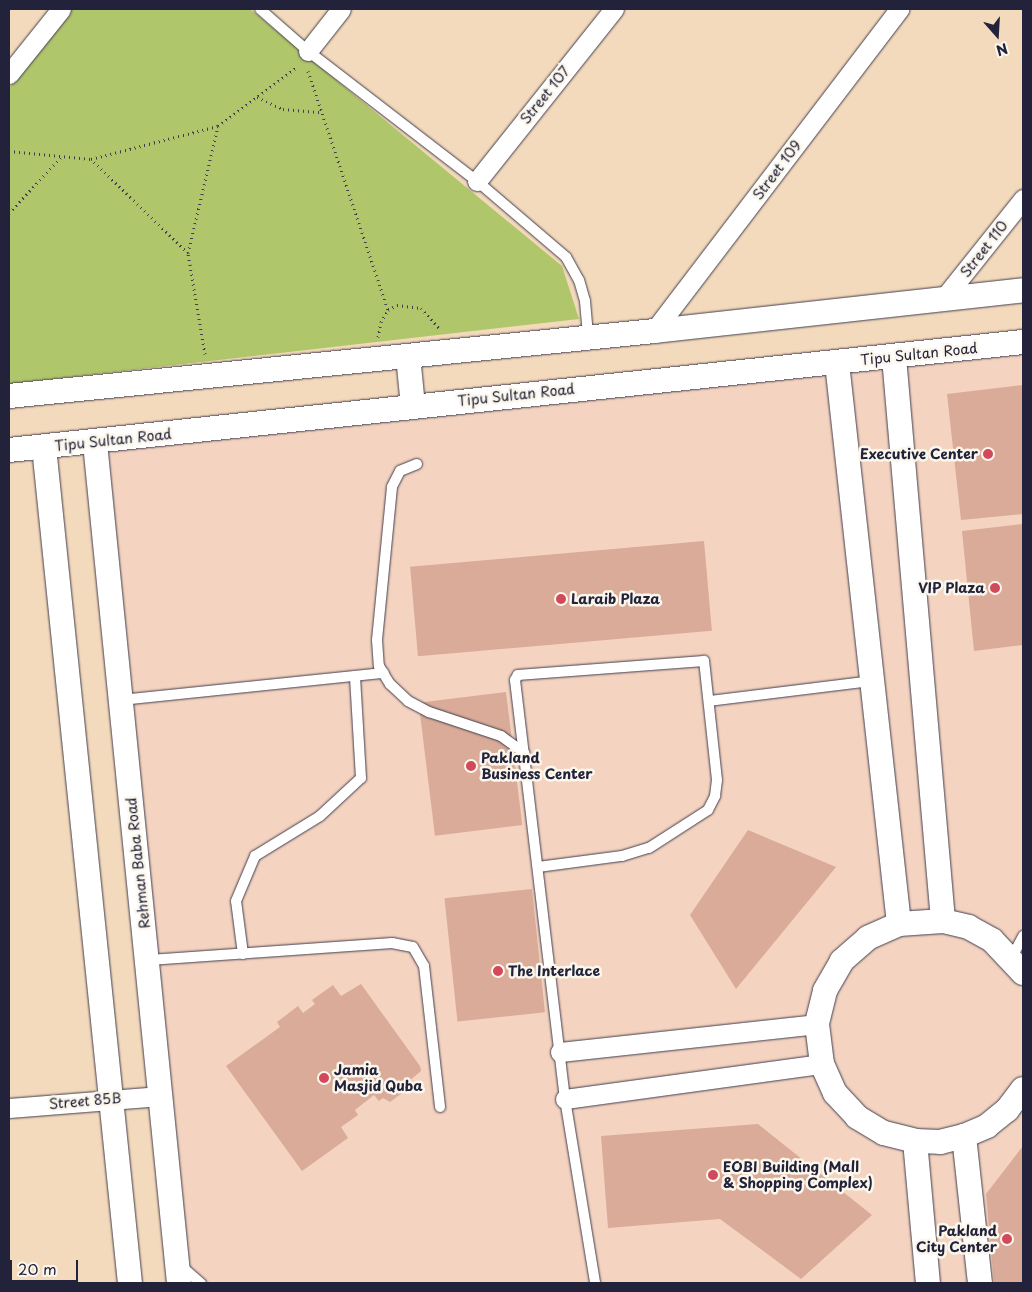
<!DOCTYPE html>
<style>
body{margin:0}
#map{position:relative;width:1032px;height:1292px;overflow:hidden;background:#f4dabc;font-family:"Playpen Sans",sans-serif}
div>[style]{position:absolute}
.built>*{inset:0;background:#f4d3c0}
.green>*{inset:0;background:#b0c66a}
.building>*{inset:0;background:#daab98;transform-origin:0 0}
.path>*{height:3px;margin-top:-1.5px;transform-origin:0;background:repeating-linear-gradient(90deg,#423e4e 0 1px,transparent 0 5px)}
.roads{filter:drop-shadow(0 0 1px #423e4e) drop-shadow(0 0 1px #423e4e)}
.service>*{height:10px;margin:-5px;padding:0 5px;transform-origin:5px;border-radius:5px;background:#fff}
.minor>*{height:19px;margin:-9.5px;padding:0 9.5px;transform-origin:9.5px;border-radius:9.5px;background:#fff}
.tertiary>*{height:24px;margin:-12px;padding:0 12px;transform-origin:12px;border-radius:12px;background:#fff}
.dots>*{width:14px;height:14px;translate:-50% -50%;box-sizing:border-box;border:2px solid #fbf7ec;border-radius:50%}
span{translate:-50% -50%;white-space:nowrap;text-align:center;line-height:1.15;-webkit-text-stroke:5px #fbf7ec;paint-order:stroke}
.street-label{font-size:14px;color:#22223b}
.poi-label{font-size:14px;color:#22223b;font-weight:700}
.right{translate:-100% -50%;text-align:right}
.left{translate:0 -50%;text-align:left}
.frame{position:absolute;inset:0;border:10px solid #22223b;pointer-events:none}
.north{position:absolute;left:972px;top:10px;width:50px;height:50px;-webkit-text-stroke:4px #fbf7ec;paint-order:stroke;rotate:161deg;font-size:14px;font-weight:700;line-height:20px;text-align:center;color:#22223b}
.north::after{content:'';display:block;margin:auto;width:18px;height:22px;background:#22223b;clip-path:polygon(50% 0,100% 100%,50% 72%,0 100%)}
.scale{position:absolute;left:10px;top:1260px;width:68px;height:22px;box-sizing:border-box;border:2px solid #22223b;border-top:0;padding-left:6px;font-size:15px;line-height:18px;white-space:nowrap;color:#22223b;-webkit-text-stroke:4px #fbf7ec;paint-order:stroke}
</style>
<div id="map">
<div class="built">
<i style="clip-path:polygon(1023px 342px,1023px 1283px,179px 1283px,95px 443px)"></i>
</div>
<div class="green">
<i style="clip-path:polygon(71px 9px,250px 9px,562px 266px,579px 319px,9px 384px,9px 88px)"></i>
</div>
<div class="building">
<i style="clip-path:polygon(1023px 385px,1023px 514px,961px 520px,947px 394px)"></i>
<i style="clip-path:polygon(1023px 524px,1023px 645px,974px 651px,962px 531px)"></i>
<i style="left:704px;top:541px;width:90px;height:295px;rotate:85deg"></i>
<i style="left:506px;top:692px;width:134px;height:88px;rotate:83deg"></i>
<i style="clip-path:polygon(748px 830px,836px 867px,736px 989px,690px 915px)"></i>
<i style="left:532px;top:889px;width:124px;height:88px;rotate:84deg"></i>
<i style="clip-path:polygon(361px 984px,420px 1066px,421px 1071px,408px 1082px,410px 1087px,390px 1102px,383px 1098px,379px 1101px,374px 1095px,355px 1110px,358px 1115px,341px 1127px,348px 1138px,302px 1171px,226px 1066px,280px 1027px,277px 1022px,298px 1006px,303px 1013px,315px 1004px,312px 1000px,333px 985px,341px 996px)"></i>
<i style="clip-path:polygon(758px 1124px,872px 1215px,801px 1279px,720px 1219px,608px 1228px,601px 1136px)"></i>
<i style="clip-path:polygon(1023px 1146px,1023px 1283px,994px 1283px,986px 1194px)"></i>
</div>
<div class="path">
<i style="left:308px;top:71px;width:252px;rotate:71.5deg"></i>
<i style="left:257px;top:97px;width:29px;rotate:25deg"></i>
<i style="left:283px;top:109px;width:38px;rotate:5deg"></i>
<i style="left:9px;top:151px;width:82px;rotate:5.6deg"></i>
<i style="left:9px;top:213px;width:78px;rotate:-47.1deg"></i>
<i style="left:188px;top:253px;width:135px;rotate:-135.9deg"></i>
<i style="left:91px;top:159px;width:131px;rotate:-14.6deg"></i>
<i style="left:378px;top:337px;width:15px;rotate:-79deg"></i>
<i style="left:381px;top:322px;width:14px;rotate:-60deg"></i>
<i style="left:388px;top:310px;width:10px;rotate:-29deg"></i>
<i style="left:397px;top:305px;width:24px;rotate:7deg"></i>
<i style="left:421px;top:308px;width:28px;rotate:48deg"></i>
<i style="left:205px;top:354px;width:102px;rotate:-99.6deg"></i>
<i style="left:188px;top:253px;width:130px;rotate:-76.7deg"></i>
<i style="left:218px;top:126px;width:99px;rotate:-36.8deg"></i>
</div>
<div class="roads">
<div class="service">
<i style="left:260px;top:9px;width:64px;rotate:41.2deg"></i>
<i style="left:308px;top:51px;width:213px;rotate:37.6deg"></i>
<i style="left:477px;top:181px;width:117px;rotate:40.5deg"></i>
<i style="left:566px;top:257px;width:26px;rotate:61deg"></i>
<i style="left:579px;top:280px;width:22px;rotate:74deg"></i>
<i style="left:585px;top:301px;width:37px;rotate:85deg"></i>
<i style="left:417px;top:464px;width:18px;rotate:158deg"></i>
<i style="left:400px;top:471px;width:18px;rotate:117deg"></i>
<i style="left:392px;top:487px;width:154px;rotate:95.6deg"></i>
<i style="left:377px;top:640px;width:26px;rotate:86deg"></i>
<i style="left:379px;top:666px;width:21px;rotate:59deg"></i>
<i style="left:390px;top:684px;width:25px;rotate:43deg"></i>
<i style="left:408px;top:701px;width:24px;rotate:28deg"></i>
<i style="left:429px;top:712px;width:76px;rotate:18.4deg"></i>
<i style="left:501px;top:736px;width:29px;rotate:36deg"></i>
<i style="left:121px;top:700px;width:264px;rotate:-5.9deg"></i>
<i style="left:709px;top:701px;width:164px;rotate:-7deg"></i>
<i style="left:538px;top:867px;width:85px;rotate:-7.5deg"></i>
<i style="left:622px;top:856px;width:28px;rotate:-17deg"></i>
<i style="left:649px;top:848px;width:70px;rotate:-32.8deg"></i>
<i style="left:708px;top:810px;width:16px;rotate:-63deg"></i>
<i style="left:715px;top:796px;width:16px;rotate:-83deg"></i>
<i style="left:717px;top:780px;width:120px;rotate:-96.2deg"></i>
<i style="left:704px;top:661px;width:187px;rotate:175.7deg"></i>
<i style="left:518px;top:675px;width:6px;rotate:121deg"></i>
<i style="left:515px;top:680px;width:422px;rotate:83.2deg"></i>
<i style="left:565px;top:1099px;width:186px;rotate:80.7deg"></i>
<i style="left:243px;top:954px;width:53px;rotate:-97.5deg"></i>
<i style="left:236px;top:901px;width:49px;rotate:-67.1deg"></i>
<i style="left:255px;top:856px;width:76px;rotate:-31.6deg"></i>
<i style="left:320px;top:816px;width:56px;rotate:-42.8deg"></i>
<i style="left:361px;top:778px;width:102px;rotate:-93.4deg"></i>
<i style="left:1012px;top:957px;width:24px;rotate:-62deg"></i>
<i style="left:149px;top:960px;width:244px;rotate:-4deg"></i>
<i style="left:392px;top:943px;width:21px;rotate:11deg"></i>
<i style="left:413px;top:947px;width:22px;rotate:60deg"></i>
<i style="left:424px;top:966px;width:142px;rotate:83.5deg"></i>
<i style="left:180px;top:1265px;width:28px;rotate:41deg"></i>
</div>
<div class="minor">
<i style="left:308px;top:51px;width:53px;rotate:-51.8deg"></i>
<i style="left:9px;top:74px;width:83px;rotate:-51.3deg"></i>
<i style="left:477px;top:181px;width:220px;rotate:-51.5deg"></i>
<i style="left:944px;top:298px;width:127px;rotate:-51.4deg"></i>
<i style="left:654px;top:331px;width:405px;rotate:-52.7deg"></i>
<i style="left:560px;top:1052px;width:259px;rotate:-6.2deg"></i>
<i style="left:565px;top:1099px;width:259px;rotate:-7.8deg"></i>
<i style="left:9px;top:1108px;width:152px;rotate:-4.5deg"></i>
</div>
<div class="tertiary">
<i style="left:408px;top:356px;width:50px;rotate:84.3deg"></i>
<i style="left:894px;top:357px;width:566px;rotate:85.03deg"></i>
<i style="left:837px;top:363px;width:564px;rotate:83.69deg"></i>
<i style="left:9px;top:396px;width:648px;rotate:-5.75deg"></i>
<i style="left:654px;top:331px;width:371px;rotate:-6.3deg"></i>
<i style="left:95px;top:443px;width:844px;rotate:84.29deg"></i>
<i style="left:44px;top:447px;width:840px;rotate:84.13deg"></i>
<i style="left:9px;top:450px;width:1020px;rotate:-6.08deg"></i>
<i style="left:1023px;top:973px;width:45px;rotate:-133.2deg"></i>
<i style="left:992px;top:940px;width:26px;rotate:-151deg"></i>
<i style="left:969px;top:927px;width:27px;rotate:-167deg"></i>
<i style="left:943px;top:921px;width:44px;rotate:176.1deg"></i>
<i style="left:899px;top:924px;width:34px;rotate:156deg"></i>
<i style="left:868px;top:938px;width:35px;rotate:139deg"></i>
<i style="left:842px;top:961px;width:34px;rotate:120deg"></i>
<i style="left:825px;top:991px;width:34px;rotate:104deg"></i>
<i style="left:817px;top:1024px;width:40px;rotate:82.9deg"></i>
<i style="left:822px;top:1064px;width:32px;rotate:66deg"></i>
<i style="left:835px;top:1093px;width:33px;rotate:47deg"></i>
<i style="left:857px;top:1117px;width:31px;rotate:31deg"></i>
<i style="left:884px;top:1133px;width:32px;rotate:14deg"></i>
<i style="left:915px;top:1141px;width:25px;rotate:2deg"></i>
<i style="left:940px;top:1142px;width:25px;rotate:-14deg"></i>
<i style="left:964px;top:1136px;width:25px;rotate:-23deg"></i>
<i style="left:987px;top:1126px;width:26px;rotate:-39deg"></i>
<i style="left:1007px;top:1110px;width:26px;rotate:-53deg"></i>
<i style="left:964px;top:1136px;width:148px;rotate:83.8deg"></i>
<i style="left:915px;top:1141px;width:143px;rotate:84.8deg"></i>
</div>
</div>
<div class="dots">
<i style="left:988px;top:454px;background:#d1495b"></i>
<i style="left:995px;top:588px;background:#d1495b"></i>
<i style="left:561px;top:599px;background:#d1495b"></i>
<i style="left:471px;top:766px;background:#d1495b"></i>
<i style="left:498px;top:971px;background:#d1495b"></i>
<i style="left:324px;top:1078px;background:#d1495b"></i>
<i style="left:713px;top:1175px;background:#d1495b"></i>
<i style="left:1007px;top:1239px;background:#d1495b"></i>
</div>
<div class="street-label">
<span style="left:545px;top:95px;rotate:-51deg">Street 107</span>
<span style="left:777px;top:170px;rotate:-53deg">Street 109</span>
<span style="left:984px;top:249px;rotate:-52deg">Street 110</span>
<span style="left:919px;top:354px;rotate:-6deg">Tipu Sultan Road</span>
<span style="left:516px;top:395px;rotate:-6deg">Tipu Sultan Road</span>
<span style="left:113px;top:440px;rotate:-6deg">Tipu Sultan Road</span>
<span style="left:138px;top:863px;rotate:-96deg">Rehman Baba Road</span>
<span style="left:85px;top:1101px;rotate:-5deg">Street 85B</span>
</div>
<div class="poi-label">
<span class="right" style="left:978px;top:454px">Executive Center</span>
<span class="right" style="left:985px;top:588px">VIP Plaza</span>
<span class="left" style="left:571px;top:599px">Laraib Plaza</span>
<span class="left" style="left:481px;top:766px">Pakland<br>Business Center</span>
<span class="left" style="left:508px;top:971px">The Interlace</span>
<span class="left" style="left:334px;top:1078px">Jamia<br>Masjid Quba</span>
<span class="left" style="left:723px;top:1175px">EOBI Building (Mall<br>&amp; Shopping Complex)</span>
<span class="right" style="left:997px;top:1239px">Pakland<br>City Center</span>
</div>
<div class="frame"></div>
<div class="north">N</div>
<div class="scale">20 m</div>
</div>
